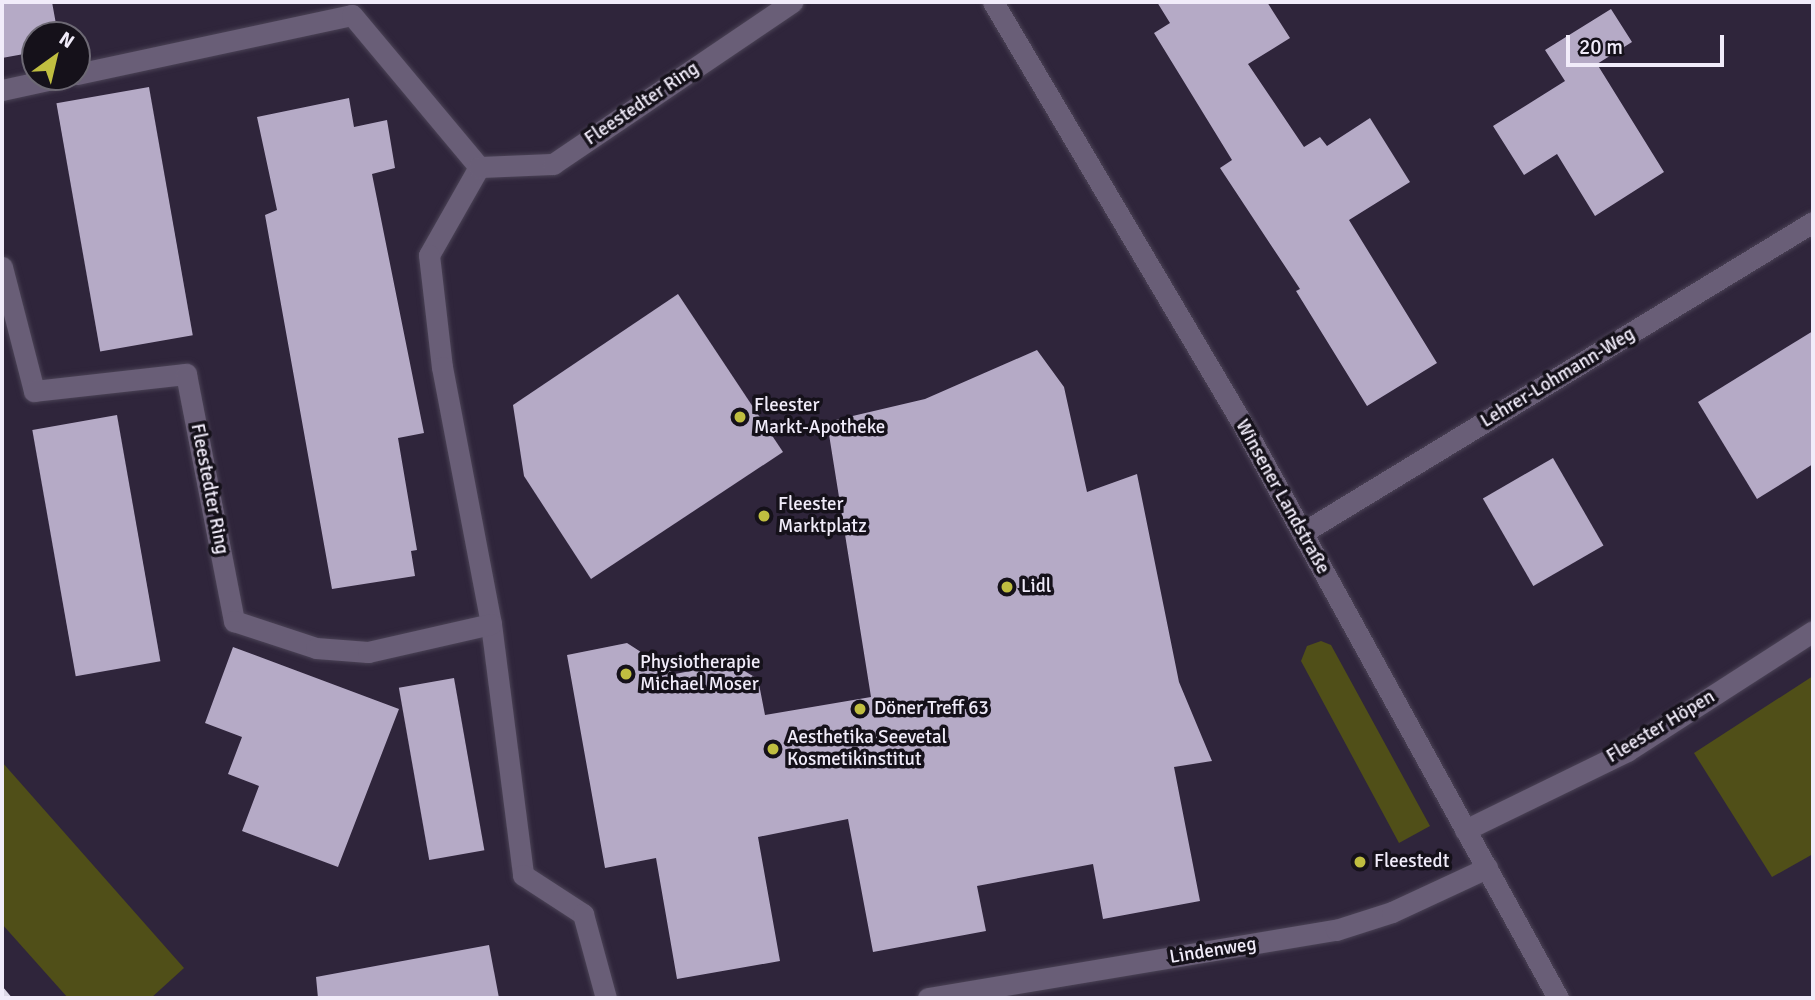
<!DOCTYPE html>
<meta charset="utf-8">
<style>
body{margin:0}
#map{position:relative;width:1815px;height:1000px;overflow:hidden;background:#2f253b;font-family:Signika,sans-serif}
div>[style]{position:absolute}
.green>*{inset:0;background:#504f18}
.building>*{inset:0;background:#b5aac6;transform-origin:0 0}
.roads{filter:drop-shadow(0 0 2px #4b4356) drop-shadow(0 0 2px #4b4356)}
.street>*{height:21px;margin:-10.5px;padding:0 10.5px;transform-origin:10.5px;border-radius:10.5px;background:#695e77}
.secondary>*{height:21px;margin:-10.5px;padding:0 10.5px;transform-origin:10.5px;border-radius:10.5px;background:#695e77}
.rail>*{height:5px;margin:-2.5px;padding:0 2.5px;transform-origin:2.5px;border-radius:2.5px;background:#ddd8e7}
.dots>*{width:19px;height:19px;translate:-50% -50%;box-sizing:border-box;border:4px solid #15111a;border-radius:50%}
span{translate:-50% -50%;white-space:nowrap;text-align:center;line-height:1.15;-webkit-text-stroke:7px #15111a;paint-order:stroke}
.street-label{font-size:19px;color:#f1ecfa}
.poi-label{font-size:19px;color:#f1ecfa}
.left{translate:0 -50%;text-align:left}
.frame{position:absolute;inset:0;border:4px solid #f1ecfa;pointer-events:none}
.north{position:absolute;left:21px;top:21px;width:70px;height:70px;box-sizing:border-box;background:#15111a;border:2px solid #6d6974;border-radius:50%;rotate:34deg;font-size:19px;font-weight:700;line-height:28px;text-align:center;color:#f1ecfa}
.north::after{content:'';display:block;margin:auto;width:24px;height:32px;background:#c0be40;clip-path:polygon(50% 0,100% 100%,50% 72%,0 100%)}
.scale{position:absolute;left:1566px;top:35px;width:158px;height:32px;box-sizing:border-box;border:4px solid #f1ecfa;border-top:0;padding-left:9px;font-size:21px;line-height:24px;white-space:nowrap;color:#f1ecfa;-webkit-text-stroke:5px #15111a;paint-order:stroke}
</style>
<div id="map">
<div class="green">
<i style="clip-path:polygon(1321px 641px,1331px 645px,1430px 826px,1399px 843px,1301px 661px,1307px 646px)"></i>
<i style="clip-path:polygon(1813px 676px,1813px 854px,1772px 877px,1694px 753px)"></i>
<i style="clip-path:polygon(2px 762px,184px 968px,151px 998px,68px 998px,2px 924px)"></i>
</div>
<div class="building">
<i style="clip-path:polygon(2px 2px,52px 2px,58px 35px,35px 35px,35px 52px,2px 58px)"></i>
<i style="clip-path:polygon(1157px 2px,1267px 2px,1290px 38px,1248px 64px,1304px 147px,1320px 137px,1327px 146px,1370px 118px,1410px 182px,1349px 220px,1437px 363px,1367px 406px,1296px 291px,1300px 289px,1220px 168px,1232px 160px,1154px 33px,1170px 23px)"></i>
<i style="clip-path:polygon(1611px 9px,1632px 42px,1597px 64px,1664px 172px,1595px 216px,1557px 154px,1524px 175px,1493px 126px,1565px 81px,1545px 50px)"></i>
<i style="left:149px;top:87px;width:252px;height:94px;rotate:80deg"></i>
<i style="clip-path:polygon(349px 98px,354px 127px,387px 120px,395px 168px,372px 174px,424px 433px,398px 438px,417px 550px,411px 551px,415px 576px,332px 589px,265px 215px,277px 210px,257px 117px)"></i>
<i style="clip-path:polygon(678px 294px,783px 452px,591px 579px,524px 476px,513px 405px)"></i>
<i style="clip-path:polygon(1813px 331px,1813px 464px,1757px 499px,1698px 402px)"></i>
<i style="clip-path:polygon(1037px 350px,1064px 387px,1087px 492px,1137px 474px,1179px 682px,1212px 761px,1174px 767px,1200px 901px,1103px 919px,1093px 864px,977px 886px,986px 931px,873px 952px,848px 819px,758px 837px,780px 961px,677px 979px,656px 858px,605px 868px,567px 655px,627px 643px,675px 674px,731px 663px,758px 679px,765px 715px,871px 697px,827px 422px,925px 399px)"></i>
<i style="left:117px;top:415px;width:250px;height:86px;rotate:80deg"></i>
<i style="left:1553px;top:458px;width:101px;height:81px;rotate:60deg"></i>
<i style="clip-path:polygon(233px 647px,399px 709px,338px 867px,242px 831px,259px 786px,228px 774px,242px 737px,205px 723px)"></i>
<i style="left:454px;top:678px;width:175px;height:56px;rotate:80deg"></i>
<i style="clip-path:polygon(489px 945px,499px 998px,318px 998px,316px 977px)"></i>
</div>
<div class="roads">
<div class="street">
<i style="left:77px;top:74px;width:281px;rotate:-12.1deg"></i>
<i style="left:352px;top:15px;width:198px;rotate:50.1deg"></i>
<i style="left:2px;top:90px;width:61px;rotate:-12.2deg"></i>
<i style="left:479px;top:167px;width:101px;rotate:119.6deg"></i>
<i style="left:429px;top:255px;width:113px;rotate:83.4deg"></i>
<i style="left:442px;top:367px;width:262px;rotate:79.2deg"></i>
<i style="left:491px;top:624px;width:253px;rotate:82.7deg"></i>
<i style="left:523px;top:875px;width:72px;rotate:33deg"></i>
<i style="left:583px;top:914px;width:87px;rotate:74.7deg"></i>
<i style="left:479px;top:167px;width:74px;rotate:-2.3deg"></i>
<i style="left:553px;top:164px;width:289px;rotate:-34.1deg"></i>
<i style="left:2px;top:267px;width:128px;rotate:75.5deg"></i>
<i style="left:34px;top:391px;width:153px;rotate:-6.4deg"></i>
<i style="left:186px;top:374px;width:252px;rotate:79deg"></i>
<i style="left:234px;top:621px;width:86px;rotate:18.2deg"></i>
<i style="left:316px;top:648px;width:52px;rotate:4.4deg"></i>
<i style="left:368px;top:652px;width:126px;rotate:-12.8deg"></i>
<i style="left:1302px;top:533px;width:598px;rotate:-31.33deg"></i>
<i style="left:1465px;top:830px;width:180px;rotate:-26deg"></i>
<i style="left:1627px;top:751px;width:221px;rotate:-32.8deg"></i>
<i style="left:928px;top:998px;width:414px;rotate:-9.5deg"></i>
<i style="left:1336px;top:930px;width:59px;rotate:-17.8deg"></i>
<i style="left:1392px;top:912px;width:105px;rotate:-24.9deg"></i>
</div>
<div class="secondary">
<i style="left:993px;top:2px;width:494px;rotate:59.4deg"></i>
<i style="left:1244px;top:427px;width:652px;rotate:61.19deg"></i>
</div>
</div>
<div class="rail">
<i style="left:2px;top:990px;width:11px;rotate:49deg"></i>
</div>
<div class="dots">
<i style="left:740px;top:417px;background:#c0be40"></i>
<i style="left:764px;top:516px;background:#c0be40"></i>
<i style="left:1007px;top:587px;background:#c0be40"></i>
<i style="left:626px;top:674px;background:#c0be40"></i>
<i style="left:860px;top:709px;background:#c0be40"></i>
<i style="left:773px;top:749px;background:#c0be40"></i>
<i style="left:1360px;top:862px;background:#c0be40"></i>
</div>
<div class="street-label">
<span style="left:642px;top:104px;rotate:-34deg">Fleestedter Ring</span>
<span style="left:1558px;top:378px;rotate:-31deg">Lehrer-Lohmann-Weg</span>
<span style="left:209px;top:489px;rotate:79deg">Fleestedter Ring</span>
<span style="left:1282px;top:497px;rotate:61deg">Winsener Landstraße</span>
<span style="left:1661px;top:727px;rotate:-31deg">Fleester Höpen</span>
<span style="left:1213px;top:951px;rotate:-9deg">Lindenweg</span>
</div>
<div class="poi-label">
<span class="left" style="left:754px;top:417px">Fleester<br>Markt-Apotheke</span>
<span class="left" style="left:778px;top:516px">Fleester<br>Marktplatz</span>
<span class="left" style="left:1021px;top:587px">Lidl</span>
<span class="left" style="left:640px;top:674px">Physiotherapie<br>Michael Moser</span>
<span class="left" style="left:874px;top:709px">Döner Treff 63</span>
<span class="left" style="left:787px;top:749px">Aesthetika Seevetal<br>Kosmetikinstitut</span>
<span class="left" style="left:1374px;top:862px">Fleestedt</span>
</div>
<div class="frame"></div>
<div class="north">N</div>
<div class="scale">20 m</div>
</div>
